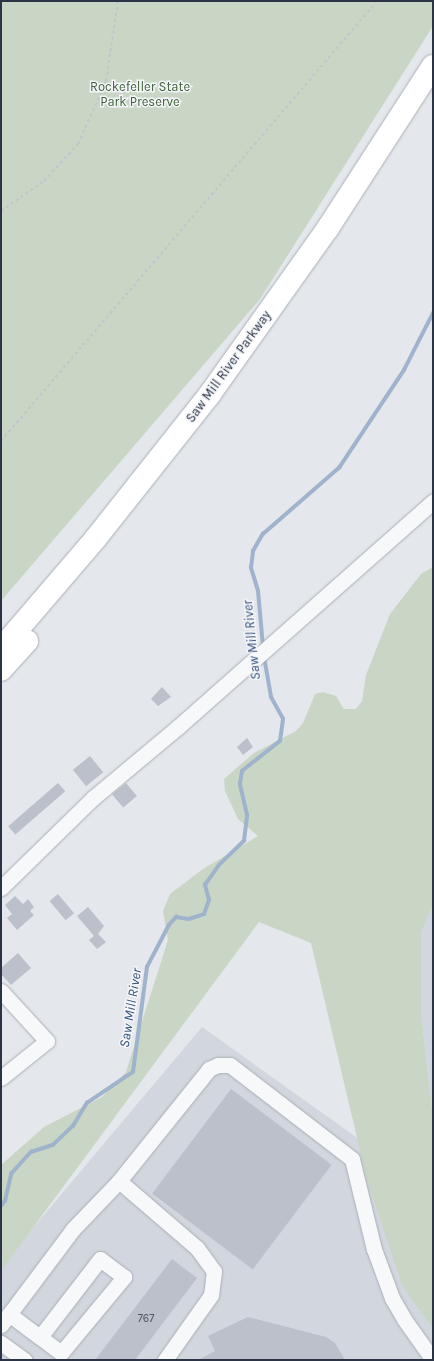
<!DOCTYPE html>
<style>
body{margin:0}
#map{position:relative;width:434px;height:1361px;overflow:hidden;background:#e4e7ec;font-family:Karla,sans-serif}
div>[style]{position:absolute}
.built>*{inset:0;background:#d2d6de}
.green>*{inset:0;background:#c9d6c5}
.stream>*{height:3.5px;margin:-1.75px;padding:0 1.75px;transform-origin:1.75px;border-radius:1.75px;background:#9fb4cc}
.building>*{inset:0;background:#bbc0ca;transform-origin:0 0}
.path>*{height:2px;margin-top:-1px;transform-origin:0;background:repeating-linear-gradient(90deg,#c2c5cb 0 3px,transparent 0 6px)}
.roads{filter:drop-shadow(0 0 1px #a9aeb7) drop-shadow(0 0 1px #a9aeb7)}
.minor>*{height:15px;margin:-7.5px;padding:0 7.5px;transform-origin:7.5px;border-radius:7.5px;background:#f7f8fa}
.highway>*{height:22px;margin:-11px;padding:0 11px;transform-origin:11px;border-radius:11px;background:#fff}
span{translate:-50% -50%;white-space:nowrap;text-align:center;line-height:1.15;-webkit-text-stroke:3px #f4f6f9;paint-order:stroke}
.number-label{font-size:11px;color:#4f5766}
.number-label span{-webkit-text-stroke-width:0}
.park-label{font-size:13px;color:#3f6138}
.street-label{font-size:13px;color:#2b3445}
.water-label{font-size:14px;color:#34527a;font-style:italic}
.frame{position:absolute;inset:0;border:2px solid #2b3445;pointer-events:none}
</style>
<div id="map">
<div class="built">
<i style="clip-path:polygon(433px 905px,433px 1118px,421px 1012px,421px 933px)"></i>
<i style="clip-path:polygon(202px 1027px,370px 1147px,433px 1294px,433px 1360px,1px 1360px,1px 1266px)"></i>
</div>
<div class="green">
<i style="clip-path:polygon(1px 1px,433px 1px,433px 26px,260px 299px,1px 601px)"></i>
<i style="clip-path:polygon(433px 567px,433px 905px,421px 933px,421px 1012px,433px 1118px,433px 1329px,402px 1285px,367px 1180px,311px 943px,259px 922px,1px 1271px,1px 1165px,44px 1127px,102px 1097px,126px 1072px,168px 940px,163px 911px,170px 894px,203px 869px,258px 836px,238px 819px,225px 791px,224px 779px,254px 753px,296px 731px,303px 723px,315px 694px,323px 692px,336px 696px,344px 709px,356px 709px,362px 701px,366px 675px,390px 614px,421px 574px)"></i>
</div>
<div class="stream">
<i style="left:263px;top:647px;width:56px;rotate:-95.1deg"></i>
<i style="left:258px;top:591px;width:24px;rotate:-107deg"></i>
<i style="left:251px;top:568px;width:17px;rotate:-83deg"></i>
<i style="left:253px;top:551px;width:20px;rotate:-60deg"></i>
<i style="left:263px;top:534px;width:101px;rotate:-41deg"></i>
<i style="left:339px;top:468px;width:118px;rotate:-56.4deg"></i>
<i style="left:404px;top:370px;width:64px;rotate:-63deg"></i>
<i style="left:1px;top:1206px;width:6px;rotate:-51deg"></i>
<i style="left:5px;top:1201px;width:28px;rotate:-77deg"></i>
<i style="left:11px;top:1174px;width:30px;rotate:-48deg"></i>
<i style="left:31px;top:1152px;width:23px;rotate:-18deg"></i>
<i style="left:53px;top:1145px;width:28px;rotate:-44deg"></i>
<i style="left:73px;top:1126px;width:27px;rotate:-59deg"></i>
<i style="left:87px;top:1103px;width:55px;rotate:-34deg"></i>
<i style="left:133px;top:1072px;width:106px;rotate:-82.4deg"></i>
<i style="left:147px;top:967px;width:47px;rotate:-62.4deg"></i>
<i style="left:169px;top:925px;width:11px;rotate:-49deg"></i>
<i style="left:176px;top:917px;width:13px;rotate:9deg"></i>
<i style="left:189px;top:919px;width:16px;rotate:-18deg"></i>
<i style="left:204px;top:914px;width:15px;rotate:-70deg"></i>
<i style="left:209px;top:900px;width:16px;rotate:-105deg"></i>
<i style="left:205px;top:885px;width:24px;rotate:-55deg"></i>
<i style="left:219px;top:865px;width:35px;rotate:-44deg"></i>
<i style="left:244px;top:841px;width:26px;rotate:-83deg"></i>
<i style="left:247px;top:815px;width:32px;rotate:-103deg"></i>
<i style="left:240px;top:784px;width:13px;rotate:-81deg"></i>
<i style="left:242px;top:771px;width:48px;rotate:-38.3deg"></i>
<i style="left:280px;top:741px;width:22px;rotate:-82deg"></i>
<i style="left:283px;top:719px;width:25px;rotate:-119deg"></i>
<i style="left:271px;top:697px;width:41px;rotate:-99.9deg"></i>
</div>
<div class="building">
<i style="clip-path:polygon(162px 687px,171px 697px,158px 706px,151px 699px)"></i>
<i style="clip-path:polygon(247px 738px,253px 747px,243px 755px,237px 747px)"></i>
<i style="left:90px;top:756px;width:21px;height:22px;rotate:51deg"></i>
<i style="left:58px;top:783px;width:11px;height:66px;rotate:49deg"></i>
<i style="left:126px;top:783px;width:17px;height:18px;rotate:50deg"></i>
<i style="left:58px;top:894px;width:25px;height:11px;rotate:50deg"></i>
<i style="clip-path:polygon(15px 896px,23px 904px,28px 899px,34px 907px,30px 911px,34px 915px,17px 930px,7px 918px,12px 914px,5px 905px)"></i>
<i style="clip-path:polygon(88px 907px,104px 926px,98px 934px,106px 942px,97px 949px,89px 940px,94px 936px,77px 916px)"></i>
<i style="clip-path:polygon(18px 953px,31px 968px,11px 985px,1px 974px,1px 968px)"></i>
<i style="left:231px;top:1089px;width:126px;height:131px;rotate:37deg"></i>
<i style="clip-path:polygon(172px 1259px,197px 1278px,135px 1360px,95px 1360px)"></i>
<i style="clip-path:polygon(248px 1317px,326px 1337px,335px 1343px,345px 1360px,198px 1360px,215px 1351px,208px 1336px)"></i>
</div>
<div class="path">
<i style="left:1px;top:211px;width:52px;rotate:-34.9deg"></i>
<i style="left:44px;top:181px;width:50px;rotate:-47.4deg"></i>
<i style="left:78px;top:144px;width:69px;rotate:-66deg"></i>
<i style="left:106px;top:81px;width:81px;rotate:-81.5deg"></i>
<i style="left:1px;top:441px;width:579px;rotate:-49.48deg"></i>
</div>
<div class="roads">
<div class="minor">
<i style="left:1px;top:888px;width:129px;rotate:-44.4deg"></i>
<i style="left:93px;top:798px;width:111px;rotate:-39.9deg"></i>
<i style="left:178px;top:727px;width:341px;rotate:-41.5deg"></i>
<i style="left:1px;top:991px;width:68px;rotate:47.4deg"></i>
<i style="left:47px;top:1041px;width:59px;rotate:141.2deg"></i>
<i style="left:119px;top:1181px;width:103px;rotate:40.7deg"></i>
<i style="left:197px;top:1248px;width:29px;rotate:54deg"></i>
<i style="left:214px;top:1271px;width:24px;rotate:97deg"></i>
<i style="left:211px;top:1295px;width:80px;rotate:125.3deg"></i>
<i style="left:9px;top:1314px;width:39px;rotate:37deg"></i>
<i style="left:40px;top:1337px;width:26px;rotate:37deg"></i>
<i style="left:61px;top:1353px;width:99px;rotate:-50.3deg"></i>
<i style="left:124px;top:1277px;width:30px;rotate:-143deg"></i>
<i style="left:100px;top:1259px;width:98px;rotate:127.6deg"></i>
<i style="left:1px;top:1325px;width:120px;rotate:-53.1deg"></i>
<i style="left:73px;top:1229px;width:66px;rotate:-46.2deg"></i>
<i style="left:119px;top:1181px;width:144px;rotate:-51.2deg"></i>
<i style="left:209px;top:1069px;width:10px;rotate:-24deg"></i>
<i style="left:218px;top:1065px;width:12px"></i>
<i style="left:230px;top:1065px;width:154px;rotate:37.6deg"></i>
<i style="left:352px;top:1159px;width:93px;rotate:76.3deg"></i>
<i style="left:374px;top:1249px;width:52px;rotate:69.8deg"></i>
<i style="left:392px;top:1298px;width:24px;rotate:60deg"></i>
<i style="left:404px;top:1319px;width:50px;rotate:54.7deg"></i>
<i style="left:1px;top:1343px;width:29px;rotate:36deg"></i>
</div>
<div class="highway">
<i style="left:1px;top:649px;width:146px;rotate:-49.4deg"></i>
<i style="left:96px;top:538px;width:184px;rotate:-51.6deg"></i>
<i style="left:210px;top:394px;width:204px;rotate:-54.6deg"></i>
<i style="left:328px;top:228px;width:193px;rotate:-57.1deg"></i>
<i style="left:1px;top:670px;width:39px;rotate:-48deg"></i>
</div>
</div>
<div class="number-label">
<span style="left:146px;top:1319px">767</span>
</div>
<div class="park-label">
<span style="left:140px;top:95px">Rockefeller State<br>Park Preserve</span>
</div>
<div class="street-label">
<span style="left:229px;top:367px;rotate:-54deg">Saw Mill River Parkway</span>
</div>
<div class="water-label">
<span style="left:252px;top:640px;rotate:-96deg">Saw Mill River</span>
<span style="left:131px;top:1008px;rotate:-81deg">Saw Mill River</span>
</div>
<div class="frame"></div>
</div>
